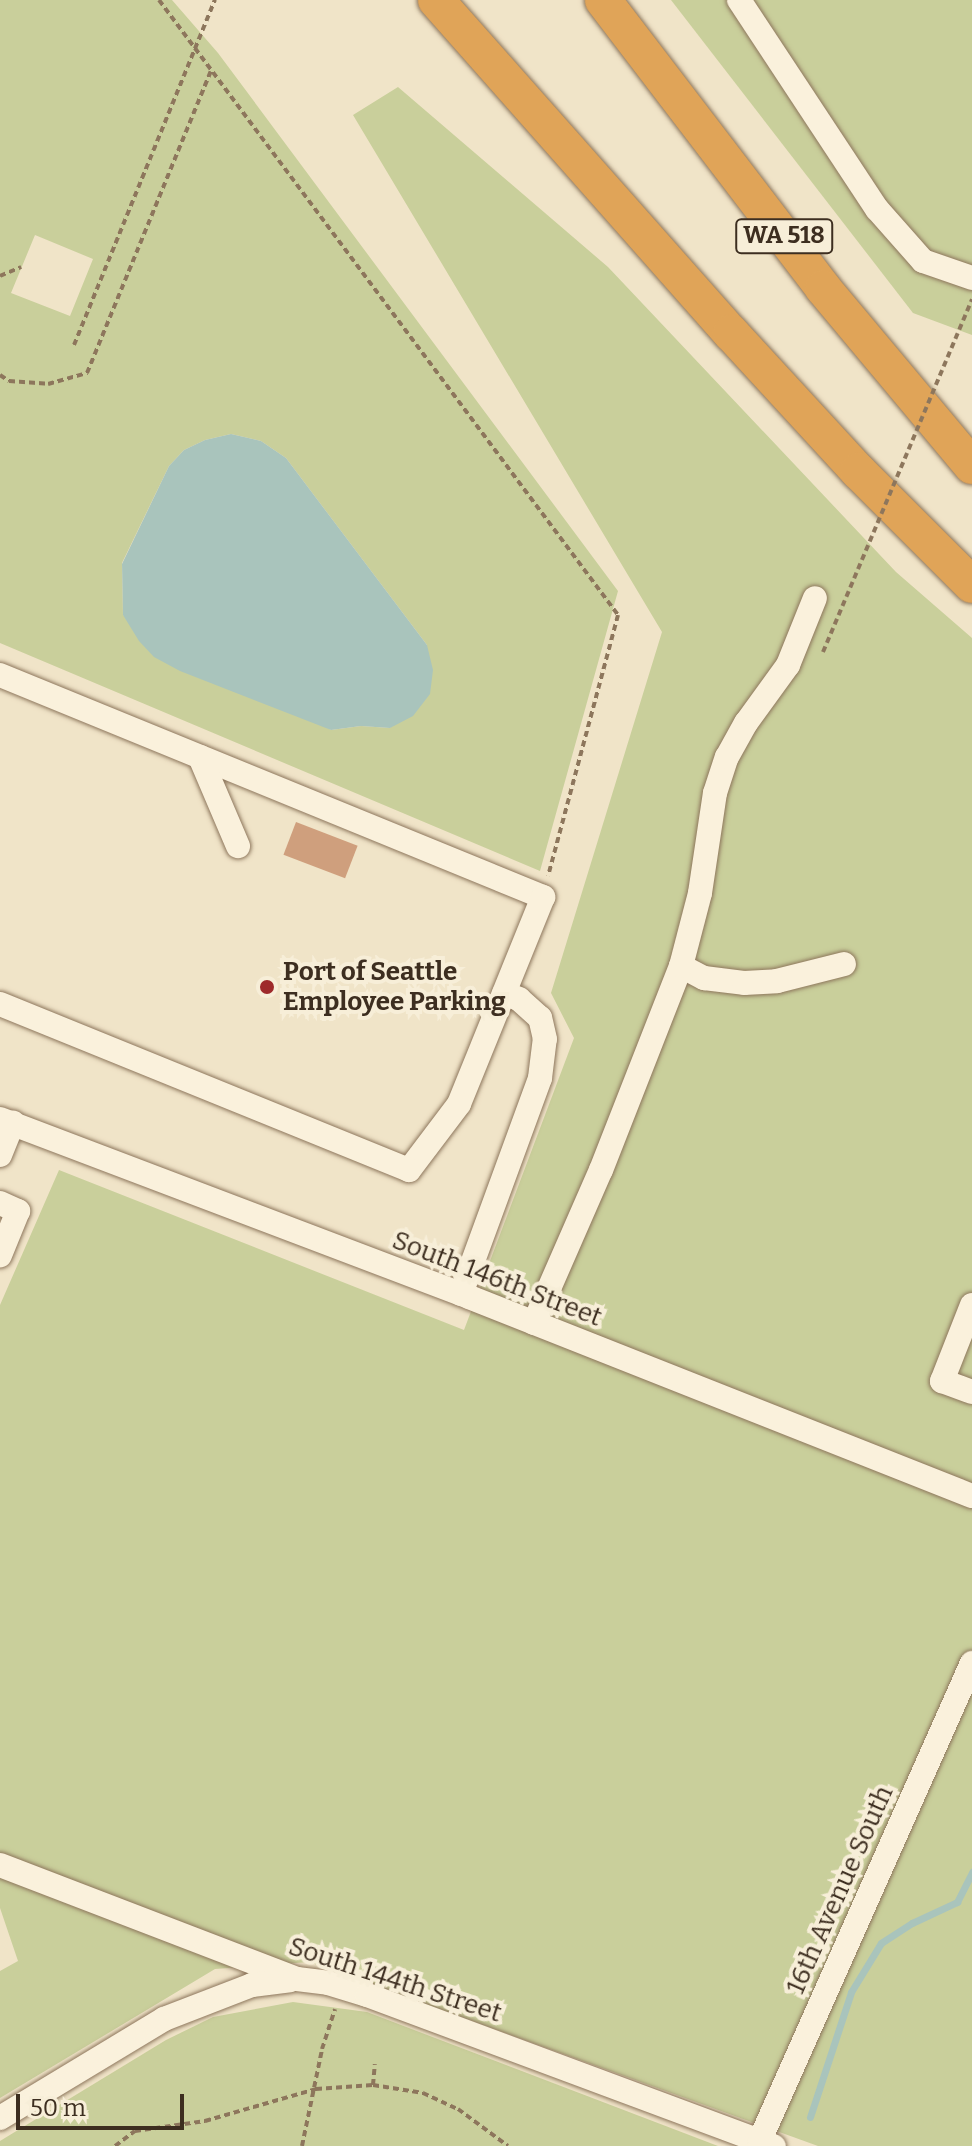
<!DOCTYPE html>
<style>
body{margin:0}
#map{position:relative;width:972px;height:2146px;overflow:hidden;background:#f0e4c8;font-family:Bitter,serif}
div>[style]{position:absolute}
.green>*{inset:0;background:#c9cf9b}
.water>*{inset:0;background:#a9c4bc}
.stream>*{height:7px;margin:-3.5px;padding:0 3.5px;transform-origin:3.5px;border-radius:3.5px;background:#a9c4bc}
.building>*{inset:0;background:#cf9f7d;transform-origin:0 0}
.path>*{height:4px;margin-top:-2px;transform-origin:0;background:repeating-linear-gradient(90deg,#8d765c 0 6px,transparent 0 10px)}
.roads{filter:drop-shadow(0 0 2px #8d765c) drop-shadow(0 0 2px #8d765c)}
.minor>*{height:24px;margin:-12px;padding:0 12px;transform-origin:12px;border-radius:12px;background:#faf1dc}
.highway>*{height:36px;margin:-18px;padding:0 18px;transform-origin:18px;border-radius:18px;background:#e0a458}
.path-bridge>*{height:4px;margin-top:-2px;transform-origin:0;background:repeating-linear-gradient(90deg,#8d765c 0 6px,transparent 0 10px)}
.dots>*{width:22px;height:22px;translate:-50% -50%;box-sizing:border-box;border:4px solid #f7eed8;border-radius:50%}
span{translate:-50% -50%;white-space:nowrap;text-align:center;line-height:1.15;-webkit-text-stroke:8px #f7eed8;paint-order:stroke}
.shield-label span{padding:2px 6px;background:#f7eed8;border:2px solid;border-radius:6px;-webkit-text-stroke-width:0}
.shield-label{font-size:24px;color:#3d2e20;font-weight:700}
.poi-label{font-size:26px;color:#3d2e20;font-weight:700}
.left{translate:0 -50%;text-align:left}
.street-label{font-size:26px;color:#3d2e20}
.scale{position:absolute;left:16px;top:2094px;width:168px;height:36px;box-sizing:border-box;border:4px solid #3d2e20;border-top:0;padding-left:10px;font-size:24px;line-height:28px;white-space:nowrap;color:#3d2e20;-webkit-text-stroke:6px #f7eed8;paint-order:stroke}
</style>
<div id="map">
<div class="green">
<i style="clip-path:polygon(evenodd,0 0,172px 0,218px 53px,618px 591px,540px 871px,0 643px,0 0,35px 235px,93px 259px,70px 316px,11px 293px,35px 235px,0 0,231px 434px,261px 441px,286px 458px,427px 645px,390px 728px,361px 726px,331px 730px,123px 615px,122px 563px,169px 466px,184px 450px,205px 440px,231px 434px)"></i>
<i style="clip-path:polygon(671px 0,972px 0,972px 335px,913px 313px)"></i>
<i style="clip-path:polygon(398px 87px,608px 267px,896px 572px,972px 638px,972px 2146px,818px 2146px,309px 1962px,215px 1969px,0 2098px,0 1971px,18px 1961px,0 1908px,0 1305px,59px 1170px,464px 1330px,574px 1038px,551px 993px,662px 632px,353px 115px)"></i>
<i style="clip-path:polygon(293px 2002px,367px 2012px,718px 2146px,0 2146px,0 2141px,166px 2040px,213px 2017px)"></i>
</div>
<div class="water">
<i style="clip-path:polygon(231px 434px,261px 441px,286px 458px,427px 645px,433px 670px,430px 694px,413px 716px,390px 728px,361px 726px,331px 730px,180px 671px,154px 657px,139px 641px,123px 615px,122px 564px,169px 466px,184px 450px,205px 440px)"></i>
</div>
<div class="stream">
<i style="left:810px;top:2117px;width:132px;rotate:-71.8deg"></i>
<i style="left:851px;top:1992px;width:57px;rotate:-58.5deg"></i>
<i style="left:881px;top:1943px;width:37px;rotate:-33deg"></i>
<i style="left:912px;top:1923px;width:50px;rotate:-25deg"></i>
<i style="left:957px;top:1902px;width:34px;rotate:-63deg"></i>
</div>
<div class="building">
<i style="left:296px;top:822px;width:66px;height:35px;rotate:21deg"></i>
</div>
<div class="path">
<i style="left:159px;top:0;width:767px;rotate:53.26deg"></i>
<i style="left:618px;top:615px;width:270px;rotate:105deg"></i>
<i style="left:0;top:276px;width:23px;rotate:-23deg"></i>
<i style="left:0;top:375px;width:11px;rotate:34deg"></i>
<i style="left:9px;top:381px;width:39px;rotate:4deg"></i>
<i style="left:48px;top:384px;width:41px;rotate:-15.8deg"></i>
<i style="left:87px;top:373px;width:326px;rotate:-67.7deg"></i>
<i style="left:373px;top:2085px;width:21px;rotate:-85deg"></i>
<i style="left:115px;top:2146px;width:25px;rotate:-37deg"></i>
<i style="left:135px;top:2131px;width:71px;rotate:-8.1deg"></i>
<i style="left:205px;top:2121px;width:116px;rotate:-16.1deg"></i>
<i style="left:316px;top:2089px;width:57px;rotate:-4deg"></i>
<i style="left:373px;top:2085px;width:51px;rotate:9.1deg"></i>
<i style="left:423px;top:2093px;width:38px;rotate:25deg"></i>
<i style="left:458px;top:2109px;width:62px;rotate:36.5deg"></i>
<i style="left:302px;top:2146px;width:99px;rotate:-78.3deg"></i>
<i style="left:322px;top:2049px;width:42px;rotate:-72deg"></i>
</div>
<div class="roads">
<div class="minor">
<i style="left:739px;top:0;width:250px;rotate:56.6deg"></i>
<i style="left:877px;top:209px;width:69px;rotate:48.5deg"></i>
<i style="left:923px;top:261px;width:52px;rotate:19.1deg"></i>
<i style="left:0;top:675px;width:587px;rotate:22.24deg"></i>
<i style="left:543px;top:897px;width:223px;rotate:112.1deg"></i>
<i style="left:459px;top:1104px;width:83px;rotate:127.1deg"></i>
<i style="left:409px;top:1170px;width:441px;rotate:-157.9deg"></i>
<i style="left:200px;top:757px;width:97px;rotate:66.9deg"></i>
<i style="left:681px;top:966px;width:26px;rotate:28deg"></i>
<i style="left:704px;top:978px;width:40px;rotate:7.1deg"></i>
<i style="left:744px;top:983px;width:33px;rotate:-3deg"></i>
<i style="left:777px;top:981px;width:69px;rotate:-14.2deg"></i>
<i style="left:0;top:1119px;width:502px;rotate:20.78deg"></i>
<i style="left:469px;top:1297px;width:541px;rotate:21.59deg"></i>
<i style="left:0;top:1155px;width:35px;rotate:-68deg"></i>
<i style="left:0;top:1203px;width:20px;rotate:24deg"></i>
<i style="left:18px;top:1211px;width:48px;rotate:112.2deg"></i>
<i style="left:461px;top:1294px;width:230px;rotate:-69.9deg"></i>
<i style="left:540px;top:1078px;width:39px;rotate:-83deg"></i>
<i style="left:545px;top:1039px;width:22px;rotate:-103deg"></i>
<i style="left:540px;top:1018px;width:28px;rotate:-138deg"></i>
<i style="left:519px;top:999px;width:16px;rotate:-158deg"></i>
<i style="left:972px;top:1305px;width:82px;rotate:111.5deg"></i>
<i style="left:942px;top:1381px;width:32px;rotate:20deg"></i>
<i style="left:534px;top:1323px;width:167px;rotate:-66.4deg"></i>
<i style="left:601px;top:1170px;width:219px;rotate:-68.6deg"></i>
<i style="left:681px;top:966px;width:75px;rotate:-75.4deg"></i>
<i style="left:700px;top:893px;width:101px;rotate:-81.5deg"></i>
<i style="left:715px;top:793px;width:38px;rotate:-72deg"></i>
<i style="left:727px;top:757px;width:39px;rotate:-61deg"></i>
<i style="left:746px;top:723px;width:72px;rotate:-54.1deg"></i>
<i style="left:788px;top:665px;width:72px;rotate:-68.1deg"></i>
<i style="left:0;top:1865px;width:318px;rotate:21deg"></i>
<i style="left:297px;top:1979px;width:31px;rotate:7deg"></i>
<i style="left:328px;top:1983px;width:41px;rotate:17.1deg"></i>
<i style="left:367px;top:1995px;width:434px;rotate:20.4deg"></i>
<i style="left:0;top:2118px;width:192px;rotate:-31.1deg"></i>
<i style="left:164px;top:2019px;width:94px;rotate:-21.1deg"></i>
<i style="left:252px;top:1985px;width:38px;rotate:-7deg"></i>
<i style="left:760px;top:2140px;width:522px;rotate:-66.04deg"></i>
</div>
<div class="highway">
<i style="left:436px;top:0;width:445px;rotate:48.5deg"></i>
<i style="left:731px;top:333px;width:188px;rotate:47.4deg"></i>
<i style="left:858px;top:471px;width:161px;rotate:45deg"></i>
<i style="left:603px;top:0;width:362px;rotate:52.6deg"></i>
<i style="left:823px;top:288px;width:232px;rotate:50.1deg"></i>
</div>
</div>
<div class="path-bridge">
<i style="left:74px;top:345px;width:373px;rotate:-67.8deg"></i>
<i style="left:823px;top:652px;width:383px;rotate:-67.1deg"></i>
</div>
<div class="dots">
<i style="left:267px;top:987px;background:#9e2a2b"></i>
</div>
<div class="shield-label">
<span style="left:784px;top:236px">WA 518</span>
</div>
<div class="poi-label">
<span class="left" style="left:283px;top:987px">Port of Seattle<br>Employee Parking</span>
</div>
<div class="street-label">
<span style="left:497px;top:1279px;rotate:21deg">South 146th Street</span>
<span style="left:840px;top:1890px;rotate:-66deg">16th Avenue South</span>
<span style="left:395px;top:1980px;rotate:18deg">South 144th Street</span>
</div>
<div class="scale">50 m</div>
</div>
